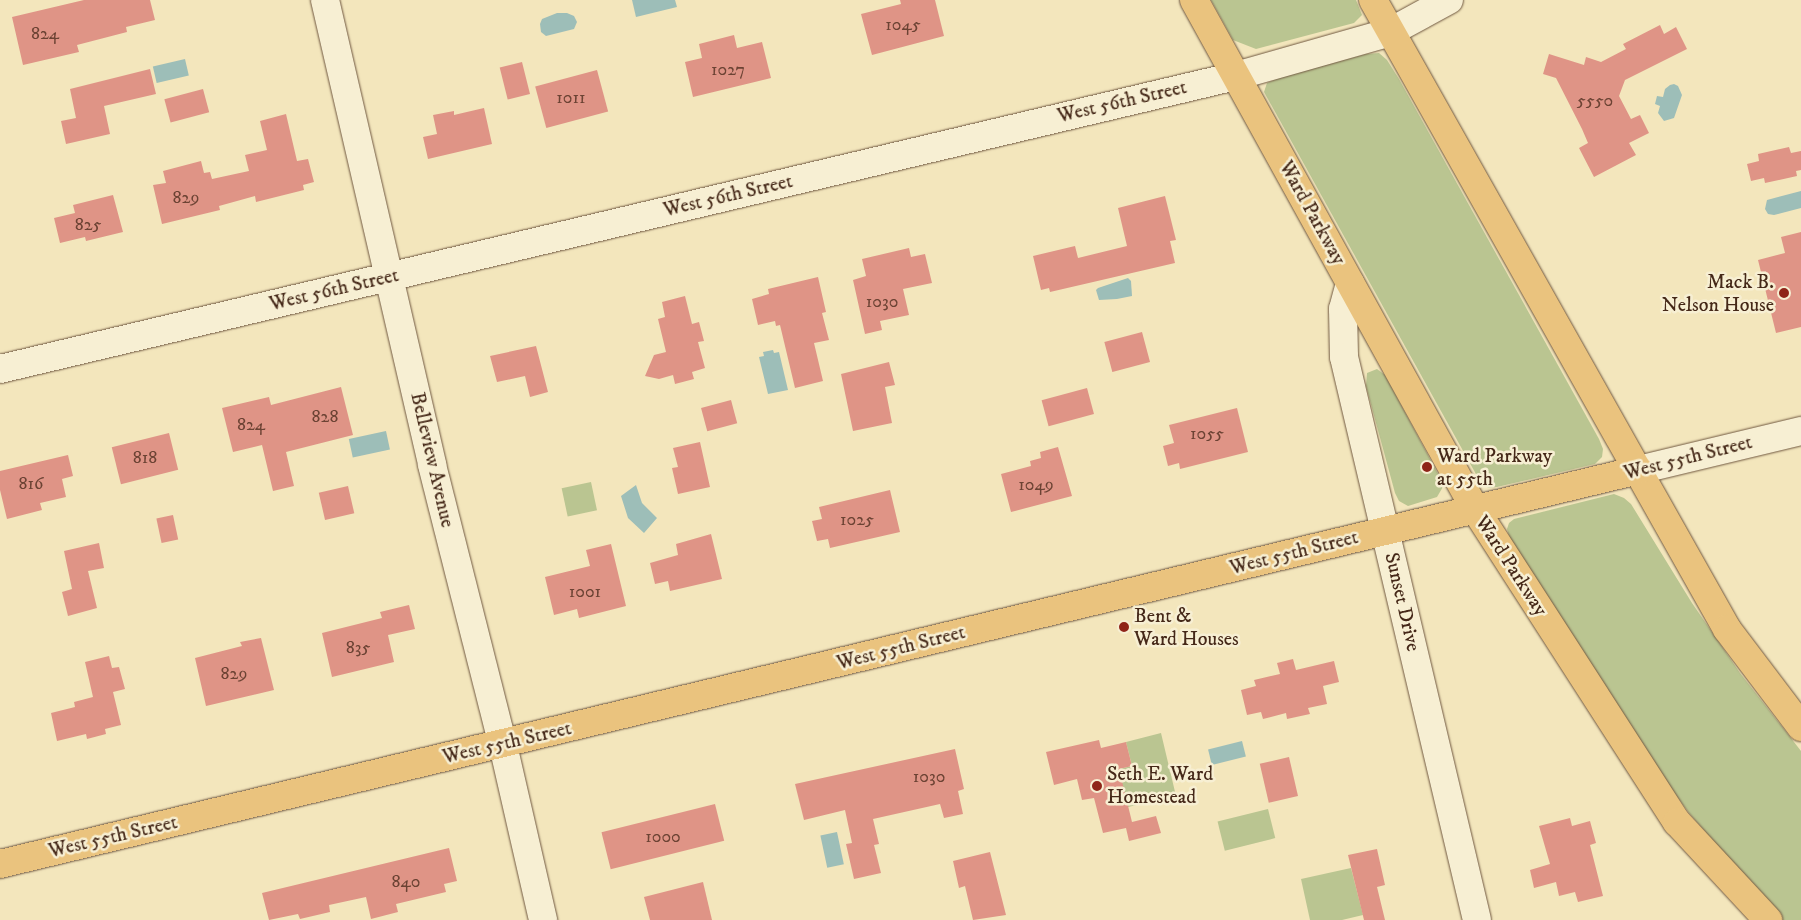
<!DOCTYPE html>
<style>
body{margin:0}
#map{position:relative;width:1801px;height:920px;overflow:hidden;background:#f3e6bc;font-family:"IM FELL DW Pica",serif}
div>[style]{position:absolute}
.green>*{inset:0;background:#bac591;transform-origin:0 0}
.water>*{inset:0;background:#9dbeb8;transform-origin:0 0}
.building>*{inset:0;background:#df9486;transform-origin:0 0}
.roads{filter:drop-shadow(0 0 1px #705841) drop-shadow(0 0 1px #705841)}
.minor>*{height:28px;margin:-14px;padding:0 14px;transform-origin:14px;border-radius:14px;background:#f7efd3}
.major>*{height:28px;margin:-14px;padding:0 14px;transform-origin:14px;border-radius:14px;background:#eac37e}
.dots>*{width:14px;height:14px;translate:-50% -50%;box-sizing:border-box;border:2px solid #f7efd3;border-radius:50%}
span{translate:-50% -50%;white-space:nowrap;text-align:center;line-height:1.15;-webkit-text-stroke:5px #f7efd3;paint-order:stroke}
.number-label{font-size:18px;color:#6c4334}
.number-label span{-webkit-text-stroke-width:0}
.street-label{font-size:20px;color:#452818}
.poi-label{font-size:20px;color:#452818}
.right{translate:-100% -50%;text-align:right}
.left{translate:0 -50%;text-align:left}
</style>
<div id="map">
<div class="green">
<i style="clip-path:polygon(1211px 0,1356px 0,1362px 15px,1354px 23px,1256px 49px,1233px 40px)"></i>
<i style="clip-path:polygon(1379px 53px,1387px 60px,1399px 79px,1599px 439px,1603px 449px,1602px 457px,1595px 464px,1497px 487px,1489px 488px,1482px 485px,1264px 92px,1267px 83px,1281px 77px,1366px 54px)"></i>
<i style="clip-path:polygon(1377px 369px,1385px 375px,1444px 485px,1437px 497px,1408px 506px,1399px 501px,1395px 493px,1366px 386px,1367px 373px)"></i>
<i style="left:591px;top:482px;width:29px;height:30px;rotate:78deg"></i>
<i style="clip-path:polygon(1614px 494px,1624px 498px,1631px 504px,1692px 603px,1740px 673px,1801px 751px,1801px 920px,1782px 920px,1689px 813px,1631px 733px,1510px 540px,1507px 529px,1509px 523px,1514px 519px)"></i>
<i style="clip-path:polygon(1161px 733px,1176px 796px,1128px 807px,1111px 771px,1132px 766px,1126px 742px)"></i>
<i style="left:1268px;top:809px;width:30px;height:52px;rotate:76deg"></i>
<i style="clip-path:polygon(1351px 868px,1363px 915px,1342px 920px,1310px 920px,1301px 879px)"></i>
</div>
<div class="water">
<i style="clip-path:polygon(632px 0,675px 0,677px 7px,636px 17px)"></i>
<i style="clip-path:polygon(557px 13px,567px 13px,574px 16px,577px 22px,574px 29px,546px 36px,541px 32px,540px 24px,542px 19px)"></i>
<i style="left:185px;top:59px;width:17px;height:33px;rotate:77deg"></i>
<i style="clip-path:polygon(1674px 84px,1678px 86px,1682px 95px,1674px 118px,1664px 121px,1658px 113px,1660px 106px,1655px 104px,1657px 96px,1663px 97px,1665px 89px,1670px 85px)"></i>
<i style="clip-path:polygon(1801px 191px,1801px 208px,1774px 215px,1768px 214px,1765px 209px,1767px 200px)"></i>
<i style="clip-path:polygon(1128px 278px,1131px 281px,1132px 296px,1117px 299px,1099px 300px,1096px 290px,1098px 288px)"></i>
<i style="clip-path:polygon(773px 350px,774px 353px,779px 352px,788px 390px,768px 394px,759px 357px,764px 356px,763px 352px)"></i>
<i style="left:386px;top:431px;width:19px;height:38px;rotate:78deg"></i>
<i style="clip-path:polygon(636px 485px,642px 503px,657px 518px,644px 533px,628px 518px,621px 496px)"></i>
<i style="left:1242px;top:741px;width:16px;height:35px;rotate:76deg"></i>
<i style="left:837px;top:832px;width:33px;height:17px;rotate:78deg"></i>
</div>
<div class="building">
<i style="clip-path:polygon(84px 0,150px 0,155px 20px,126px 27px,127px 32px,77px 45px,79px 52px,23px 65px,12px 17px)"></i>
<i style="clip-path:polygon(900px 0,935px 0,944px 36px,872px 55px,861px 14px,901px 4px)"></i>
<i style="clip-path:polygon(1660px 25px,1664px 34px,1676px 27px,1687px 49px,1625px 80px,1619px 96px,1631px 119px,1640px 115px,1649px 133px,1629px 143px,1636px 155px,1594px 177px,1579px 148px,1588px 143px,1582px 129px,1556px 78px,1543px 74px,1549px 54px,1584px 65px,1586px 57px,1601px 62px,1626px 49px,1623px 44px)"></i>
<i style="clip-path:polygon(734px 35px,737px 48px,762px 42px,771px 78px,693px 97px,685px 62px,702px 58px,699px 44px)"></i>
<i style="left:522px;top:62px;width:33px;height:23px;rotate:76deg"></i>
<i style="clip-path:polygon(150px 69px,156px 94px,104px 106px,110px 134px,66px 144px,61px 121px,76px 118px,70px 89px)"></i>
<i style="left:597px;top:70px;width:43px;height:64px;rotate:75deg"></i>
<i style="left:203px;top:89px;width:24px;height:40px;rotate:75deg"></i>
<i style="clip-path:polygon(484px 108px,492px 144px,428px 159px,423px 137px,437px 134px,433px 115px,454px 111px,454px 115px)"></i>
<i style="clip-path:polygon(286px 114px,297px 161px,308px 159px,314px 182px,303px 185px,304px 190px,256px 202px,255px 196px,219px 206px,220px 210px,162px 224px,153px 185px,166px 183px,163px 171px,201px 161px,204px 173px,210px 172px,212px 179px,249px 171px,245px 155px,267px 150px,260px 121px)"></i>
<i style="clip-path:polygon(1789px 147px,1791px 153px,1801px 151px,1801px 170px,1796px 171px,1797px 176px,1765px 183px,1764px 178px,1751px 181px,1747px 164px,1759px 161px,1758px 154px)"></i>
<i style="clip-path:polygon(113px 195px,123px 232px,86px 241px,85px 237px,60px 243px,54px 218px,75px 213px,73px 205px)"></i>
<i style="clip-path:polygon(1165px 196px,1176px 240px,1170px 241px,1175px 263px,1050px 292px,1049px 288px,1041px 290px,1033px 256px,1075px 246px,1078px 258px,1127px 246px,1118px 208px)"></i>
<i style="clip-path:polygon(1801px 232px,1801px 327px,1776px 333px,1758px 260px,1785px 253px,1781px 237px)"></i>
<i style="clip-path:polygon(909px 248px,911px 257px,925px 254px,932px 283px,903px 289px,909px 315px,880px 321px,882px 330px,865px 334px,853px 280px,866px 276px,862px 259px)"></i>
<i style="clip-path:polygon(818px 277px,826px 312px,822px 313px,829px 340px,814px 343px,823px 381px,795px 388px,780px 325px,776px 326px,775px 321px,758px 325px,752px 299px,769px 294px,768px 289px)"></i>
<i style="clip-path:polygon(685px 296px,692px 324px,699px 322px,704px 341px,698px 342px,705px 368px,692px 372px,694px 379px,675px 384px,673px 375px,659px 379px,645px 376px,654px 355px,666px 352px,658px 319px,665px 317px,662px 302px)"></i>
<i style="left:1142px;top:332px;width:31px;height:39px;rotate:75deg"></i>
<i style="clip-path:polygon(536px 346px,548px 392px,530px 397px,525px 376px,497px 382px,490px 356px)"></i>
<i style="clip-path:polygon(889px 362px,895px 385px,885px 387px,892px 423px,853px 431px,841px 374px)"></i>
<i style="clip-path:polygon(341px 387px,353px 435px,286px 452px,294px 486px,273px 491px,262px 445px,233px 452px,222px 408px,269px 397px,271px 405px)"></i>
<i style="left:1087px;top:388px;width:27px;height:47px;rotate:75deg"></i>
<i style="left:731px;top:400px;width:24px;height:31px;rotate:75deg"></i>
<i style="clip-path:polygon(1237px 408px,1248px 452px,1180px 469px,1179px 463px,1168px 466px,1163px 446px,1174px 443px,1169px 425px)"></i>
<i style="left:169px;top:433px;width:38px;height:59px;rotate:76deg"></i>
<i style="clip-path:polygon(700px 442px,710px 487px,678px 494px,672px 468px,678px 467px,673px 448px)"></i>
<i style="clip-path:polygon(1058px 447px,1072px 496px,1011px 512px,1001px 474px,1031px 466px,1030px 461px,1041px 458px,1040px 452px)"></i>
<i style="clip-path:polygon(68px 455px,73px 476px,62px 479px,66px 497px,40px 503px,42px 510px,7px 519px,0 490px,0 471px)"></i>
<i style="left:348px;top:486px;width:28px;height:30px;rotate:77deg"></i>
<i style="clip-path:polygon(890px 490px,900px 532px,830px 548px,828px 539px,817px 541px,812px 521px,822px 519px,819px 507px)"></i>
<i style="left:173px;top:515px;width:25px;height:17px;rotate:78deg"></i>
<i style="clip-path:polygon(711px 534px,722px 579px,670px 591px,668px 581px,655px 584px,650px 563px,678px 555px,676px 544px)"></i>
<i style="clip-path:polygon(99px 543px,104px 568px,88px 571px,97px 608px,68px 616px,62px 592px,72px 589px,64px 551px)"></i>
<i style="clip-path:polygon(611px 544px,626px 606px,579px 618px,577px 609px,554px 615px,545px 577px,590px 566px,586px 550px)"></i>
<i style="clip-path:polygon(409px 605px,415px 629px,388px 635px,394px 662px,332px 677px,322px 633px,382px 618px,380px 612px)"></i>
<i style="clip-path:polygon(261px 638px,274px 690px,206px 706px,195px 658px,242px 646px,240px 642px)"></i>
<i style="clip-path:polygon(109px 656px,112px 668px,119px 667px,125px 689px,113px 692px,121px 725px,105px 729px,106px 734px,87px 739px,86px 734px,57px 741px,51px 713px,75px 707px,74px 702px,93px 697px,85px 662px)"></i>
<i style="clip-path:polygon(1293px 659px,1296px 670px,1334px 661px,1339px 682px,1323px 686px,1327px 704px,1308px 708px,1310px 714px,1287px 719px,1286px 713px,1263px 719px,1261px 712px,1247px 715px,1241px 690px,1256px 686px,1254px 680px,1280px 674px,1277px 663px)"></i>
<i style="clip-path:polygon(1099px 740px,1101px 748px,1126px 742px,1132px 766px,1119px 769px,1132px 822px,1156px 816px,1161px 833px,1129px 841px,1126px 828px,1103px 833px,1094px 798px,1082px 800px,1077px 779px,1054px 785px,1046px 752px)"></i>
<i style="clip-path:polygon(955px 749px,964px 789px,958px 791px,963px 814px,944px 818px,940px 804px,873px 819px,879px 844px,874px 845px,881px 873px,854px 879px,846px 844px,852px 843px,845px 810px,804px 820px,795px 784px)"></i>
<i style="left:1289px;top:757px;width:40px;height:30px;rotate:77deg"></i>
<i style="left:715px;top:804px;width:38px;height:117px;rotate:76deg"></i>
<i style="clip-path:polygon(1570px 818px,1572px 826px,1590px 821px,1596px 843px,1590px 845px,1603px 896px,1578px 902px,1575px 892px,1559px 896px,1556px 882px,1534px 888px,1530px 870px,1550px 864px,1539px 826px)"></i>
<i style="clip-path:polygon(449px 848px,457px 881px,444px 884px,446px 892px,396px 904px,398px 912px,371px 919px,366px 897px,329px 905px,330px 912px,300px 919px,298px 914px,269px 920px,262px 893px)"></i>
<i style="clip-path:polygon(1377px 849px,1385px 885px,1377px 887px,1385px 920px,1364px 920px,1348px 855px)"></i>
<i style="clip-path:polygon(990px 852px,1006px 915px,973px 920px,965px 886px,959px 888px,953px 861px)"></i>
<i style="clip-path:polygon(703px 882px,712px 920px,650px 920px,644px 897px)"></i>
</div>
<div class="roads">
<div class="minor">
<i style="left:325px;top:0;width:477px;rotate:77deg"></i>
<i style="left:432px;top:465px;width:289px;rotate:75.8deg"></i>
<i style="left:503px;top:745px;width:180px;rotate:77.1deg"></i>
<i style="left:1350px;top:283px;width:27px;rotate:105deg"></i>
<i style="left:1343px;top:309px;width:48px;rotate:88.8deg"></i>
<i style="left:1344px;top:357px;width:578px;rotate:76.71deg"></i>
<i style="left:0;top:369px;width:1270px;rotate:-13.34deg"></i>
<i style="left:1236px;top:76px;width:160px;rotate:-15.9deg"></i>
<i style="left:1390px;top:32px;width:67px;rotate:-28.5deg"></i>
<i style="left:1638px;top:470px;width:168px;rotate:-13.5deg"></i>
</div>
<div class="major">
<i style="left:1194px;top:0;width:581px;rotate:61.1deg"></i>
<i style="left:1475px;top:509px;width:373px;rotate:57.2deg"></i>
<i style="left:1677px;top:822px;width:134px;rotate:47.1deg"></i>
<i style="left:1373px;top:0;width:722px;rotate:60.63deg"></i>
<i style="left:1727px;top:629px;width:123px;rotate:52.9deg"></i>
<i style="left:0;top:864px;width:1685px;rotate:-13.52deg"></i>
</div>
</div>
<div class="dots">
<i style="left:1784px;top:293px;background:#8f2418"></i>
<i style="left:1427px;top:467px;background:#8f2418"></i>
<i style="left:1124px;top:627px;background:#8f2418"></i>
<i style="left:1097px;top:786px;background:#8f2418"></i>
</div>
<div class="number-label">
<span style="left:903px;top:25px">1045</span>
<span style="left:45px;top:34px">824</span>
<span style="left:728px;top:70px">1027</span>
<span style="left:571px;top:98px">1011</span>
<span style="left:1595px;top:101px">5550</span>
<span style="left:186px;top:198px">829</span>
<span style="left:88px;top:225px">825</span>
<span style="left:882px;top:302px">1030</span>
<span style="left:325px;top:417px">828</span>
<span style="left:251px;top:425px">824</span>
<span style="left:1207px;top:434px">1055</span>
<span style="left:145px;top:458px">818</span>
<span style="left:31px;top:484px">816</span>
<span style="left:1036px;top:485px">1049</span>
<span style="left:857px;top:520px">1025</span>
<span style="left:585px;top:592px">1001</span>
<span style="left:358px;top:648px">835</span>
<span style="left:234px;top:674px">829</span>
<span style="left:929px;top:777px">1030</span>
<span style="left:663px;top:837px">1000</span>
<span style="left:406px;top:882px">840</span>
</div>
<div class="street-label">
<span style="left:1122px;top:102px;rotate:-13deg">West 56th Street</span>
<span style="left:728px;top:196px;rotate:-13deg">West 56th Street</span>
<span style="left:1312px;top:213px;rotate:61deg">Ward Parkway</span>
<span style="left:334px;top:290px;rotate:-13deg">West 56th Street</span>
<span style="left:1688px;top:458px;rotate:-14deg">West 55th Street</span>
<span style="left:432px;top:460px;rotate:77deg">Belleview Avenue</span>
<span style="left:1294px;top:553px;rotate:-14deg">West 55th Street</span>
<span style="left:1511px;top:566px;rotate:57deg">Ward Parkway</span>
<span style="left:1402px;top:602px;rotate:77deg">Sunset Drive</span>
<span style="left:901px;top:648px;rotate:-14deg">West 55th Street</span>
<span style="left:507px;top:743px;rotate:-13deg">West 55th Street</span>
<span style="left:113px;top:837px;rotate:-13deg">West 55th Street</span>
</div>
<div class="poi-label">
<span class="right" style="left:1774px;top:294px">Mack B.<br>Nelson House</span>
<span class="left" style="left:1437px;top:468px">Ward Parkway<br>at 55th</span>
<span class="left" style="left:1134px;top:628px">Bent &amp;<br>Ward Houses</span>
<span class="left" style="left:1107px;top:786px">Seth E. Ward<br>Homestead</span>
</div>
</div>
